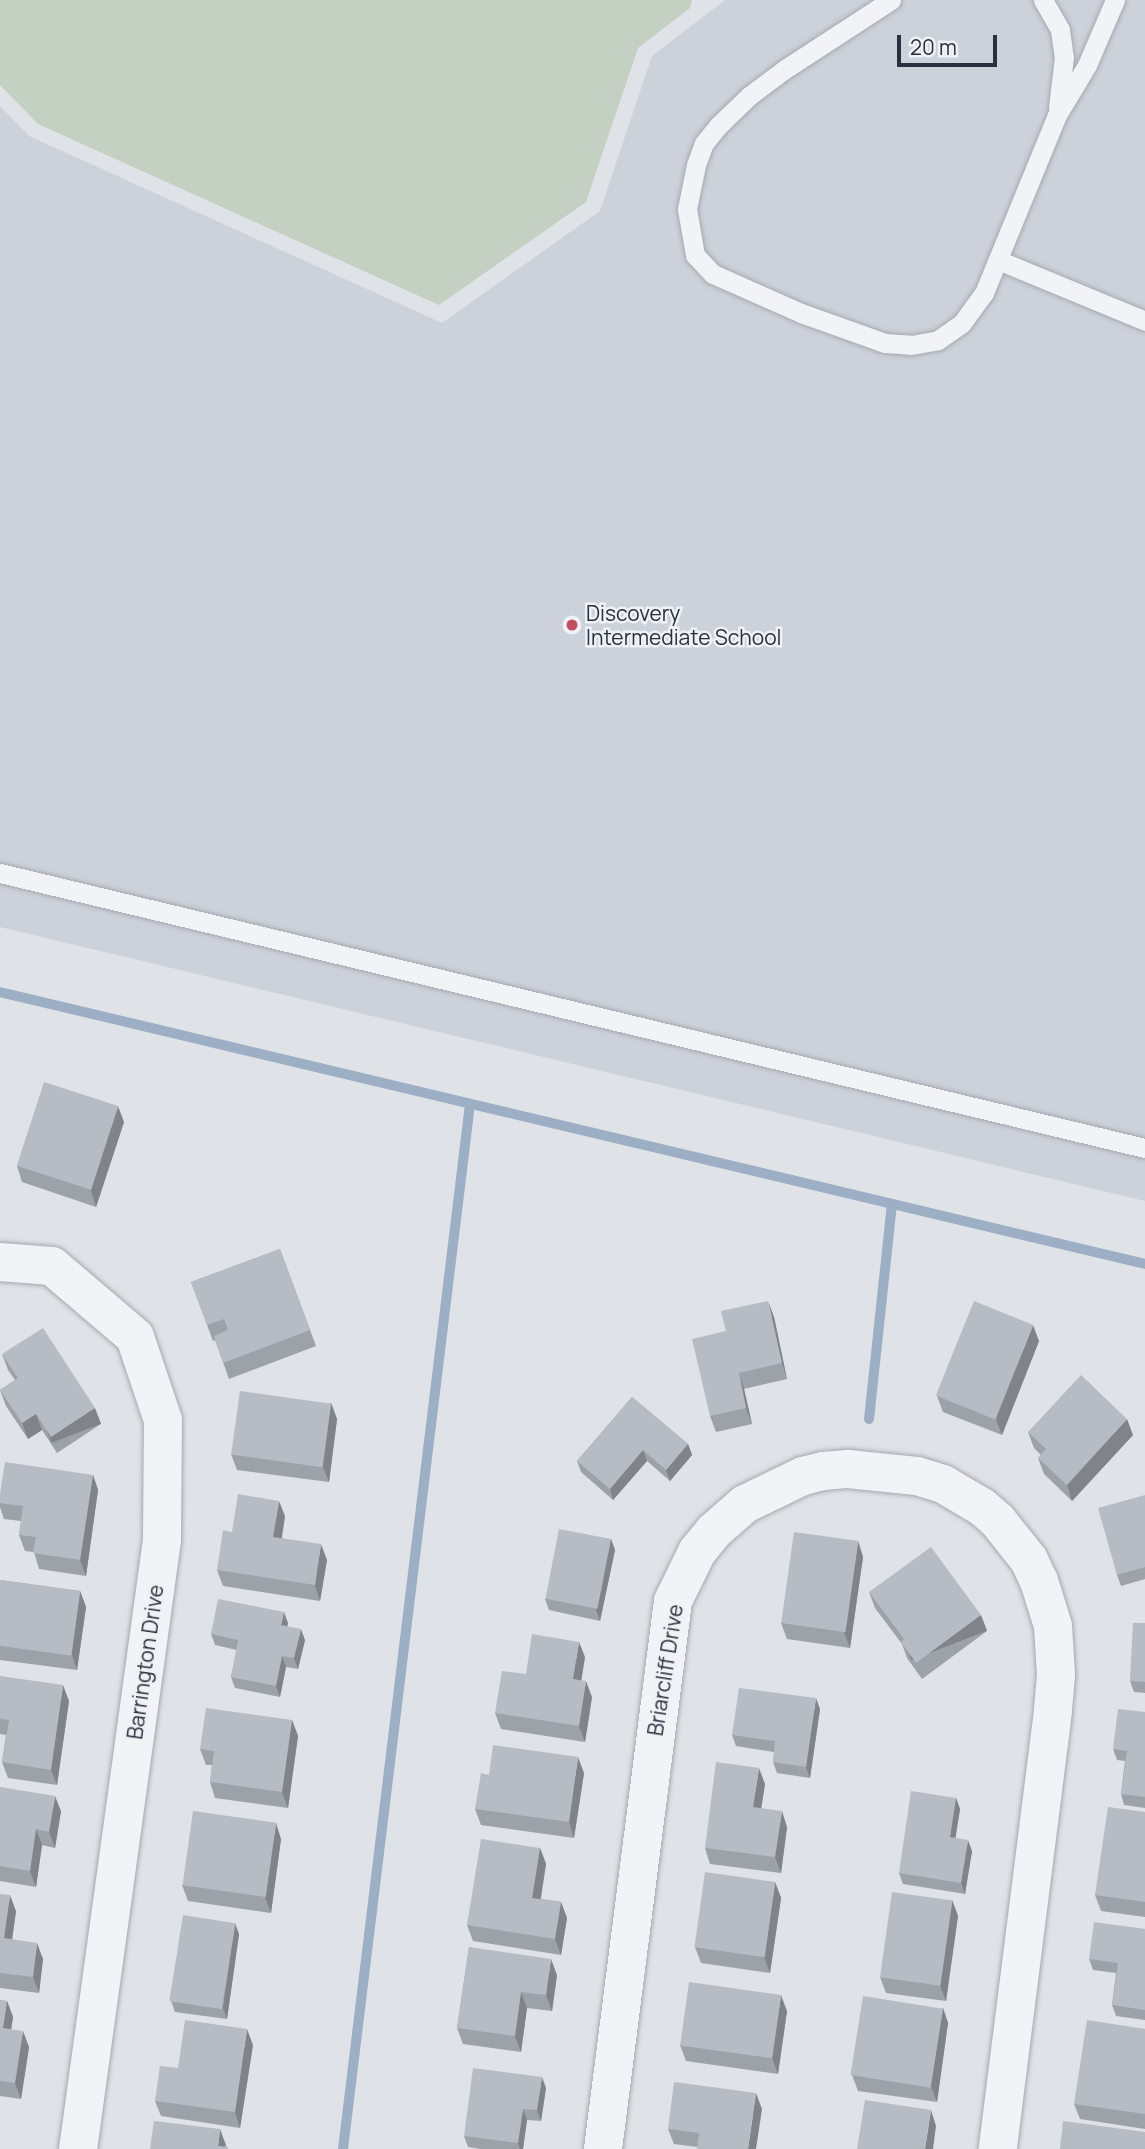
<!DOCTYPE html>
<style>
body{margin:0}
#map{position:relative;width:1145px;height:2149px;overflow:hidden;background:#dfe2e7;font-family:Manrope,sans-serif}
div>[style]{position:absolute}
.built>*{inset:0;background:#cdd1d9}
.green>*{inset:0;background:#c4d0c1}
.stream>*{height:10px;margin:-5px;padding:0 5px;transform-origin:5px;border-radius:5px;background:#9dafc4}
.roads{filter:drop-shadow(0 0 2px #a5a9b1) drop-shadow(0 0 2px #a5a9b1)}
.service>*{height:19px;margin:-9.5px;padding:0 9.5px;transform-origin:9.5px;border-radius:9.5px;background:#f1f3f6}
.minor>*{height:38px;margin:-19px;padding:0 19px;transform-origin:19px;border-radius:19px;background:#f1f3f6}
.wall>*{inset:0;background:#9da1a8}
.shaded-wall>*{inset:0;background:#808388;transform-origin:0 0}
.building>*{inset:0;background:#b7bbc3;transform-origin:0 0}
.dots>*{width:19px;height:19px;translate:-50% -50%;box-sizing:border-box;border:4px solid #eef1f5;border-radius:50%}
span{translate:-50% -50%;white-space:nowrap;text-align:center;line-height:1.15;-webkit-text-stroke:5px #eef1f5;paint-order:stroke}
.poi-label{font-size:21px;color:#2a303d}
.left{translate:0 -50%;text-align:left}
.street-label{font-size:21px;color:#2a303d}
.scale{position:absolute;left:897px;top:35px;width:100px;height:32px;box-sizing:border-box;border:4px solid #2a303d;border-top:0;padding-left:9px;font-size:21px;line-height:24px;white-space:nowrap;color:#2a303d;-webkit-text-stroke:5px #eef1f5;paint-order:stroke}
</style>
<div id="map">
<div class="built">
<i style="clip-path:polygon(725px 0,1145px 0,1145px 1201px,0 927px,0 106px,29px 136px,442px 323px,600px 211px,652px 56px)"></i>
</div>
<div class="green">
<i style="clip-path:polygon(0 0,692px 0,690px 8px,638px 48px,586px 202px,439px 305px,38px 124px,0 85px)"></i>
</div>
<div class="stream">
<i style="left:0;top:992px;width:1177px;rotate:13.36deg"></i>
<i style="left:869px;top:1419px;width:216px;rotate:-83.9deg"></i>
<i style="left:343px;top:2149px;width:1053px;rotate:-83.07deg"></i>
</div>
<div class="roads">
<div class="service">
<i style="left:891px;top:0;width:126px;rotate:146.9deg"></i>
<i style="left:785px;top:69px;width:45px;rotate:143.1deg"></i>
<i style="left:749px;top:96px;width:43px;rotate:135.9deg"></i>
<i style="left:718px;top:126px;width:22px;rotate:129deg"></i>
<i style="left:704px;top:143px;width:23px;rotate:110deg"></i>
<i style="left:696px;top:165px;width:45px;rotate:101.6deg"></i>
<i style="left:687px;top:209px;width:47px;rotate:80.1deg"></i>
<i style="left:695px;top:255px;width:26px;rotate:47deg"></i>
<i style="left:713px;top:274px;width:96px;rotate:23.9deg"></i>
<i style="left:801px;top:313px;width:89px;rotate:19.7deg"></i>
<i style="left:885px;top:343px;width:26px;rotate:4deg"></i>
<i style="left:911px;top:345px;width:27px;rotate:-10deg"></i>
<i style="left:938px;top:340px;width:29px;rotate:-35deg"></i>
<i style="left:962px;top:323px;width:37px;rotate:-54deg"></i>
<i style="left:984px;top:293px;width:192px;rotate:-67.7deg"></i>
<i style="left:1057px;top:115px;width:58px;rotate:-59deg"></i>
<i style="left:1087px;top:65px;width:71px;rotate:-66.7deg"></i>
<i style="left:1043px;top:0;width:34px;rotate:60deg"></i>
<i style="left:1060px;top:30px;width:27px;rotate:82deg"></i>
<i style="left:1064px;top:57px;width:50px;rotate:96.8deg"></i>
<i style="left:998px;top:260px;width:159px;rotate:22.5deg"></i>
<i style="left:0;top:873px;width:1178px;rotate:13.51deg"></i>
</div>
<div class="minor">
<i style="left:0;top:1262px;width:52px;rotate:4.4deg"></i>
<i style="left:52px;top:1266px;width:109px;rotate:40.5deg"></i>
<i style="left:135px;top:1337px;width:88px;rotate:71.4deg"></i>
<i style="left:163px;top:1420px;width:120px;rotate:90.5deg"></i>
<i style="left:162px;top:1540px;width:615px;rotate:97.85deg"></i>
<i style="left:603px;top:2149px;width:552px;rotate:-82.72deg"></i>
<i style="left:673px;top:1601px;width:55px;rotate:-63.9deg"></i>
<i style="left:697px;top:1552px;width:27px;rotate:-51deg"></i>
<i style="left:714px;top:1531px;width:41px;rotate:-41.1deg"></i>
<i style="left:745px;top:1504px;width:64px;rotate:-25.8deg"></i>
<i style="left:803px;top:1476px;width:21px;rotate:-14deg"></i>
<i style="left:823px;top:1471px;width:25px;rotate:-5deg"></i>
<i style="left:848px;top:1469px;width:69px;rotate:5.8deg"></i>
<i style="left:917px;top:1476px;width:27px;rotate:17deg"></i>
<i style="left:943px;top:1484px;width:45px;rotate:30.5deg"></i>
<i style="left:982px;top:1507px;width:21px;rotate:41deg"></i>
<i style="left:998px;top:1521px;width:50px;rotate:51.5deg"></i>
<i style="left:1029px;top:1560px;width:23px;rotate:65deg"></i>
<i style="left:1039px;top:1581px;width:47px;rotate:72.7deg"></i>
<i style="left:1053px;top:1626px;width:49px;rotate:86.5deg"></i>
<i style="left:1056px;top:1675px;width:36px;rotate:95deg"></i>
<i style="left:1053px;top:1711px;width:441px;rotate:97.2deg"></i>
</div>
</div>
<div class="wall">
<i style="clip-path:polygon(124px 1122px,96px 1207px,22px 1182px,17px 1166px)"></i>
<i style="clip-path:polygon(280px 1249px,316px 1346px,229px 1379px,215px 1340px,213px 1341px,191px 1282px)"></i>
<i style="clip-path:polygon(774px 1317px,787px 1379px,744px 1389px,752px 1424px,716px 1432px,710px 1416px,726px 1331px)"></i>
<i style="clip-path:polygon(1039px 1341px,1002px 1435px,943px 1412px,937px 1396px)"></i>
<i style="clip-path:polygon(2px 1354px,101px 1424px,57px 1453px,42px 1430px,28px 1439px,6px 1406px,0 1390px,15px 1380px,8px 1370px)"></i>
<i style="clip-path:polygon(632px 1397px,688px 1444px,692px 1455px,670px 1481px,647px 1461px,613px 1500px,581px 1472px,577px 1461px)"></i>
<i style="clip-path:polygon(331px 1403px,337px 1419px,329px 1482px,237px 1470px,231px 1454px)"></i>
<i style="clip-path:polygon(1028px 1432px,1133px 1435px,1072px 1501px,1044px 1474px,1038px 1458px,1041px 1455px,1034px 1448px)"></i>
<i style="clip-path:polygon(93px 1475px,98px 1490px,86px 1576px,39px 1569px,34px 1552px,25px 1551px,19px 1535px,21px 1521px,4px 1519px,0 1507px,0 1494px)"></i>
<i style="clip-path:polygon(1145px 1495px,1145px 1579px,1121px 1586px,1117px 1575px)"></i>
<i style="clip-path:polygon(285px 1516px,282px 1538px,327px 1560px,320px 1601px,223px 1586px,217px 1570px,232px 1532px)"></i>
<i style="clip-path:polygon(611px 1539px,615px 1550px,600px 1621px,549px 1610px,545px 1599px)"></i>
<i style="clip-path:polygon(858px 1541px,863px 1557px,850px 1648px,787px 1639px,781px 1623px)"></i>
<i style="clip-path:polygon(0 1580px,80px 1591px,86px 1607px,77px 1670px,0 1660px)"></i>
<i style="clip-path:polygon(869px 1592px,987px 1631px,922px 1679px,907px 1658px,902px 1644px,875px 1608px)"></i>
<i style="clip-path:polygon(288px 1623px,287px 1627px,305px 1640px,298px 1669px,286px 1667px,280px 1697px,235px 1688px,231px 1677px,237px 1650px,215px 1645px,211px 1634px)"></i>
<i style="clip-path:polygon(1145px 1623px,1145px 1693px,1134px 1692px,1130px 1681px)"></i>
<i style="clip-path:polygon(585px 1657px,581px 1680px,592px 1697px,585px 1742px,501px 1729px,495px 1713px,526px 1674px)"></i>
<i style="clip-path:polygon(0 1676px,69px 1701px,57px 1785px,8px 1778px,2px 1762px,6px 1735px,0 1734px)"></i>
<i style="clip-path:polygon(820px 1709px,810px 1778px,777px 1773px,773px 1762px,774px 1752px,736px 1746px,732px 1735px)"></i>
<i style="clip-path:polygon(1145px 1712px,1145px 1808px,1124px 1805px,1121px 1794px,1125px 1761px,1117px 1760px,1113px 1749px)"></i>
<i style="clip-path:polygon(292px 1720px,298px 1736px,288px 1808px,215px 1798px,210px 1782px,212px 1765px,206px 1765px,200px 1749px)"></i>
<i style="clip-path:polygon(584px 1773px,574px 1838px,481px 1825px,475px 1809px)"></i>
<i style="clip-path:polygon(765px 1784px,761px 1808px,787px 1827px,781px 1873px,710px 1864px,705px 1848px)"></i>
<i style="clip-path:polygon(0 1787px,61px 1811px,55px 1848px,42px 1845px,36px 1887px,0 1881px)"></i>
<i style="clip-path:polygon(956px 1798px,960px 1809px,955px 1838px,972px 1851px,965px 1894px,903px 1884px,899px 1873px)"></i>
<i style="clip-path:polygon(1145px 1812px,1145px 1917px,1101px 1911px,1095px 1895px)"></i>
<i style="clip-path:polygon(281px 1839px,271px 1913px,188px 1901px,182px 1885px)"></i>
<i style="clip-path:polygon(540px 1848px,546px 1864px,541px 1899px,561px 1902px,567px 1918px,561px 1955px,473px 1941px,467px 1925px)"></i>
<i style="clip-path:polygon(775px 1882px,781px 1898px,770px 1973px,701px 1963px,695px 1947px)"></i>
<i style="clip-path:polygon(0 1894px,16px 1911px,12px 1939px,43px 1959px,39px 1993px,0 1988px)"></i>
<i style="clip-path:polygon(952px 1900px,958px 1916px,946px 2001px,886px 1993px,880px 1977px)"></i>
<i style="clip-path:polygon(1145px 1929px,1145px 2020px,1116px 2016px,1112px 2005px,1116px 1973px,1093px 1970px,1089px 1959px)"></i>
<i style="clip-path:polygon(239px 1934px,227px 2019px,175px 2012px,171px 2001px)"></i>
<i style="clip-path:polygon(469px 1947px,557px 1975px,552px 2011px,527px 2008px,521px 2052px,463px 2044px,457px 2028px)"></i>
<i style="clip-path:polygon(0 2000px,7px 2001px,13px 2017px,11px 2029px,29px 2047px,21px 2099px,0 2096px)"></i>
<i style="clip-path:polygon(943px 2008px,948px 2023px,937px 2102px,858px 2091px,852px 2075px)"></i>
<i style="clip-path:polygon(787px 2011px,778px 2074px,686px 2061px,680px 2045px)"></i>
<i style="clip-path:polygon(1145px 2029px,1145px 2129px,1080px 2119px,1074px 2104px)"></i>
<i style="clip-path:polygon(253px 2045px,240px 2128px,161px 2116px,155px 2101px,178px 2068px)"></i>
<i style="clip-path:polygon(546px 2088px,541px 2121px,527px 2120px,523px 2149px,481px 2149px,468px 2147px,464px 2136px)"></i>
<i style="clip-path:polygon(762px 2109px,697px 2147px,674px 2144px,668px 2129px)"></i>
</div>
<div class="shaded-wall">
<i style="clip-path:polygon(118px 1106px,124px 1122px,96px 1207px,91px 1191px)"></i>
<i style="clip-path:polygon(768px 1301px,774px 1317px,787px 1379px,782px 1363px)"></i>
<i style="clip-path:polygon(1033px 1325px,1039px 1341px,1002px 1435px,996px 1419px)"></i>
<i style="clip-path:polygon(739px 1373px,744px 1389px,752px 1424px,746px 1408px)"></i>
<i style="clip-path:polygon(331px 1403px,337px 1419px,329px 1482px,323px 1467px)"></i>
<i style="left:95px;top:1408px;width:17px;height:53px;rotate:69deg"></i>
<i style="clip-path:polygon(36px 1414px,42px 1430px,28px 1439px,22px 1423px)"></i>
<i style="clip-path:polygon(1127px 1419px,1133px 1435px,1072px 1501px,1067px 1485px)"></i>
<i style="clip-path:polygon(688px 1444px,692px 1455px,670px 1481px,666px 1470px)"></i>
<i style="clip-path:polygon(643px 1450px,647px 1461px,613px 1500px,610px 1489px)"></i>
<i style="clip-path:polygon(93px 1475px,98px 1490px,86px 1576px,80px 1560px)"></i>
<i style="clip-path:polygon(279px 1501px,285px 1516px,279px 1553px,273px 1537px)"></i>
<i style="clip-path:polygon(611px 1539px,615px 1550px,600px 1621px,596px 1610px)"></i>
<i style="clip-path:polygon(858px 1541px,863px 1557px,850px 1648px,844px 1632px)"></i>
<i style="clip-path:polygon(321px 1544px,327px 1560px,320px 1601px,315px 1585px)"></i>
<i style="clip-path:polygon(80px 1591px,86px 1607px,77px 1670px,72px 1654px)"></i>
<i style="clip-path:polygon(284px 1612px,288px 1623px,285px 1636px,281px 1625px)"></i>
<i style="left:981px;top:1615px;width:17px;height:81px;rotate:69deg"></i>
<i style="clip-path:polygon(301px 1629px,305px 1640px,298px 1669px,294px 1658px)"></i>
<i style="clip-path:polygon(579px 1642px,585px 1657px,579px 1695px,573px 1679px)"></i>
<i style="clip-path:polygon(282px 1656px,286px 1667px,280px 1697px,276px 1686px)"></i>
<i style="clip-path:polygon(586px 1681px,592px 1697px,585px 1742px,579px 1726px)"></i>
<i style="clip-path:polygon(63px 1685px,69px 1701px,57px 1785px,51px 1770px)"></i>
<i style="clip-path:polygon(816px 1698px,820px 1709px,810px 1778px,806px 1767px)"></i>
<i style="clip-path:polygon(292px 1720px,298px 1736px,288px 1808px,282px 1792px)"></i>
<i style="clip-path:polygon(578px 1757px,584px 1773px,574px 1838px,569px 1822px)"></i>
<i style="clip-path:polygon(759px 1768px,765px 1784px,759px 1823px,753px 1807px)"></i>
<i style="clip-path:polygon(55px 1796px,61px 1811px,55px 1848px,49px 1832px)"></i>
<i style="clip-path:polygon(956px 1798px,960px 1809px,954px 1848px,950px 1837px)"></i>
<i style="clip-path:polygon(782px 1811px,787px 1827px,781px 1873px,775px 1857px)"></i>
<i style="clip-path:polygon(276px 1823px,281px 1839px,271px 1913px,265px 1897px)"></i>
<i style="clip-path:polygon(36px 1829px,42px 1845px,36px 1887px,30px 1871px)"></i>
<i style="clip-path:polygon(968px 1840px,972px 1851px,965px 1894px,961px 1883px)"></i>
<i style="clip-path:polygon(540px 1848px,546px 1864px,538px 1913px,532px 1898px)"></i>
<i style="clip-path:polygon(775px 1882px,781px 1898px,770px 1973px,764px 1957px)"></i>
<i style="clip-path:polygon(10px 1895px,16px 1911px,10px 1954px,4px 1938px)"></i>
<i style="clip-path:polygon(952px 1900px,958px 1916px,946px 2001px,940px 1985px)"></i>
<i style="clip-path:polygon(561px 1902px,567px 1918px,561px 1955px,555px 1939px)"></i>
<i style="clip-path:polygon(235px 1923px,239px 1934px,227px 2019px,223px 2008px)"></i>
<i style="clip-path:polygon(37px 1943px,43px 1959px,39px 1993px,33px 1977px)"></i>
<i style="clip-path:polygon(551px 1959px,557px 1975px,552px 2011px,546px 1995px)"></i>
<i style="clip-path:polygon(521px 1992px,527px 2008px,521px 2052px,515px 2036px)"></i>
<i style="clip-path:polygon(781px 1995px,787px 2011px,778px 2074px,772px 2058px)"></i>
<i style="clip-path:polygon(7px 2001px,13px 2017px,9px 2044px,3px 2028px)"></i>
<i style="clip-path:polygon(943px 2008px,948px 2023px,937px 2102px,931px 2086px)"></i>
<i style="clip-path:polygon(247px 2029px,253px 2045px,240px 2128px,235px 2112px)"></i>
<i style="clip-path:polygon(23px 2031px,29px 2047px,21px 2099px,15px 2083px)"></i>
<i style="clip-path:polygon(542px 2077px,546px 2088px,541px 2121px,537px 2110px)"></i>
<i style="clip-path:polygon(756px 2093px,762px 2109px,756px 2149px,748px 2149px)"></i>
<i style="clip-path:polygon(523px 2109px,527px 2120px,523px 2149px,520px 2149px,518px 2143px)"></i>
<i style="clip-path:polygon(931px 2110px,936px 2126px,933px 2149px,925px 2149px)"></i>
<i style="clip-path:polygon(220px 2129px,226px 2145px,225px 2149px,218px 2146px)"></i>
</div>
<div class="building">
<i style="left:44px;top:1082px;width:78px;height:88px;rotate:18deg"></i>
<i style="clip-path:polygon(280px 1249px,310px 1330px,223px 1363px,214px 1336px,228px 1330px,224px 1319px,207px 1325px,191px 1282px)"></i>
<i style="clip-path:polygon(768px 1301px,782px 1363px,739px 1373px,746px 1408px,710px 1416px,692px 1339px,726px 1331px,721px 1311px)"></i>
<i style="left:974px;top:1301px;width:64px;height:102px;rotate:22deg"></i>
<i style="clip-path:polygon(43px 1328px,95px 1408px,51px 1437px,36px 1414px,22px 1423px,0 1390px,18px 1378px,2px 1354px)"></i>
<i style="clip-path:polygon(1081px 1375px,1127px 1419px,1067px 1485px,1038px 1458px,1046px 1449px,1028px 1432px)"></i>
<i style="left:240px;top:1391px;width:92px;height:64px;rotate:8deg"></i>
<i style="clip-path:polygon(632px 1397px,688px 1444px,666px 1470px,643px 1450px,610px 1489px,577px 1461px)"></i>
<i style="clip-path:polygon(5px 1462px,93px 1475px,80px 1560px,33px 1553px,36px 1537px,19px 1535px,23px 1506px,0 1503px,0 1494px)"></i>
<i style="clip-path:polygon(238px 1494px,279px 1501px,273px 1537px,321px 1544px,315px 1585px,217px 1570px,223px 1530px,232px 1532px)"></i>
<i style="clip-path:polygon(1145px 1495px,1145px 1567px,1117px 1575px,1098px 1508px)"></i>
<i style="left:559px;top:1529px;width:53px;height:71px;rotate:11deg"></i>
<i style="left:794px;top:1532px;width:65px;height:92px;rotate:8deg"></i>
<i style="clip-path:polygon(931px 1547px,981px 1615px,916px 1663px,901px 1642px,904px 1639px,869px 1592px)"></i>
<i style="left:0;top:1580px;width:81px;height:65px;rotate:8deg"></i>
<i style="clip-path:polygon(218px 1599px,284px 1612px,281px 1625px,301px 1629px,294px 1658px,282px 1656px,276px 1686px,231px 1677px,238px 1640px,211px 1634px)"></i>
<i style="clip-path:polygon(1133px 1623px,1145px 1623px,1145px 1682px,1130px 1681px)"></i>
<i style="clip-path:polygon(532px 1634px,579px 1642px,573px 1679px,586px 1681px,579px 1726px,495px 1713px,502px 1671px,526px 1674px)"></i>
<i style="clip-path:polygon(0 1676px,63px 1685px,51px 1770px,2px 1762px,9px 1720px,0 1719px)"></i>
<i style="clip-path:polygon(739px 1688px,816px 1698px,806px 1767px,773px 1762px,775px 1741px,732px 1735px)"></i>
<i style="clip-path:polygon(206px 1708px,292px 1720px,282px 1792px,210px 1782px,214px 1751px,200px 1749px)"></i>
<i style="clip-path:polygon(1118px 1709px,1145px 1712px,1145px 1797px,1121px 1794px,1127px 1751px,1113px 1749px)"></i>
<i style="clip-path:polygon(493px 1745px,578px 1757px,569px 1822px,475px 1809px,481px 1773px,489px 1775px)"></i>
<i style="clip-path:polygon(716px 1762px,759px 1768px,753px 1807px,782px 1811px,775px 1857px,705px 1848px)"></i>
<i style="clip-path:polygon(0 1787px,55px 1796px,49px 1832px,36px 1829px,30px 1871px,0 1866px)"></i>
<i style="clip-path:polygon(911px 1791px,956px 1798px,950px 1837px,968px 1840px,961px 1883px,899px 1873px)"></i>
<i style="clip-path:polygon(1108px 1807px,1145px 1812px,1145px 1902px,1095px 1895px)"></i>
<i style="left:193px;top:1811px;width:84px;height:75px;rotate:8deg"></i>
<i style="clip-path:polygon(481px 1839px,540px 1848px,532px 1898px,561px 1902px,555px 1939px,467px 1925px)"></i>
<i style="left:705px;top:1872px;width:71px;height:76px;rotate:8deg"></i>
<i style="left:892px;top:1892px;width:61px;height:86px;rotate:8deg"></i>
<i style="clip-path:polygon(0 1894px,10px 1895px,4px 1938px,37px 1943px,33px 1977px,0 1973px)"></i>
<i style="left:183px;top:1915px;width:53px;height:87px;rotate:9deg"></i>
<i style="clip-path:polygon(1094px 1922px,1145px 1929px,1145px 2010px,1112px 2005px,1118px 1963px,1089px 1959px)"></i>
<i style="clip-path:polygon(469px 1947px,551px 1959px,546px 1995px,521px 1992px,515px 2036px,457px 2028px)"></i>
<i style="left:689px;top:1982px;width:93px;height:64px;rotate:8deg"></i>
<i style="left:863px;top:1996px;width:81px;height:80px;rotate:9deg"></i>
<i style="clip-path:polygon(0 2000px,7px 2001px,3px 2028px,23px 2031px,15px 2083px,0 2081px)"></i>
<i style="clip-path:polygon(185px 2020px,247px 2029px,235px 2112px,155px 2101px,160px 2066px,178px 2068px)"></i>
<i style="clip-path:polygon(1087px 2020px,1145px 2029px,1145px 2114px,1074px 2104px)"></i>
<i style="clip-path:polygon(473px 2068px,542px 2077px,537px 2110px,523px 2109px,518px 2143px,464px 2136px)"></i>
<i style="clip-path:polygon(674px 2082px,756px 2093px,748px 2149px,697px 2149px,699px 2133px,668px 2129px)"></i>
<i style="clip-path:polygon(865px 2100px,931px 2110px,925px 2149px,857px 2149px)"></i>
<i style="clip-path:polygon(154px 2121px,220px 2129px,218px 2146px,228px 2147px,228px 2149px,150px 2149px)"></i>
<i style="clip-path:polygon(1063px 2121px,1145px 2132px,1145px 2149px,1060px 2149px)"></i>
</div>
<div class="dots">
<i style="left:572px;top:625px;background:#c14f5d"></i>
</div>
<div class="poi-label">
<span class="left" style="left:586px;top:625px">Discovery<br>Intermediate School</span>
</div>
<div class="street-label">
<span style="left:145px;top:1662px;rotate:-82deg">Barrington Drive</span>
<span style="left:665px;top:1670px;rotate:-81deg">Briarcliff Drive</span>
</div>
<div class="scale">20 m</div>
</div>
